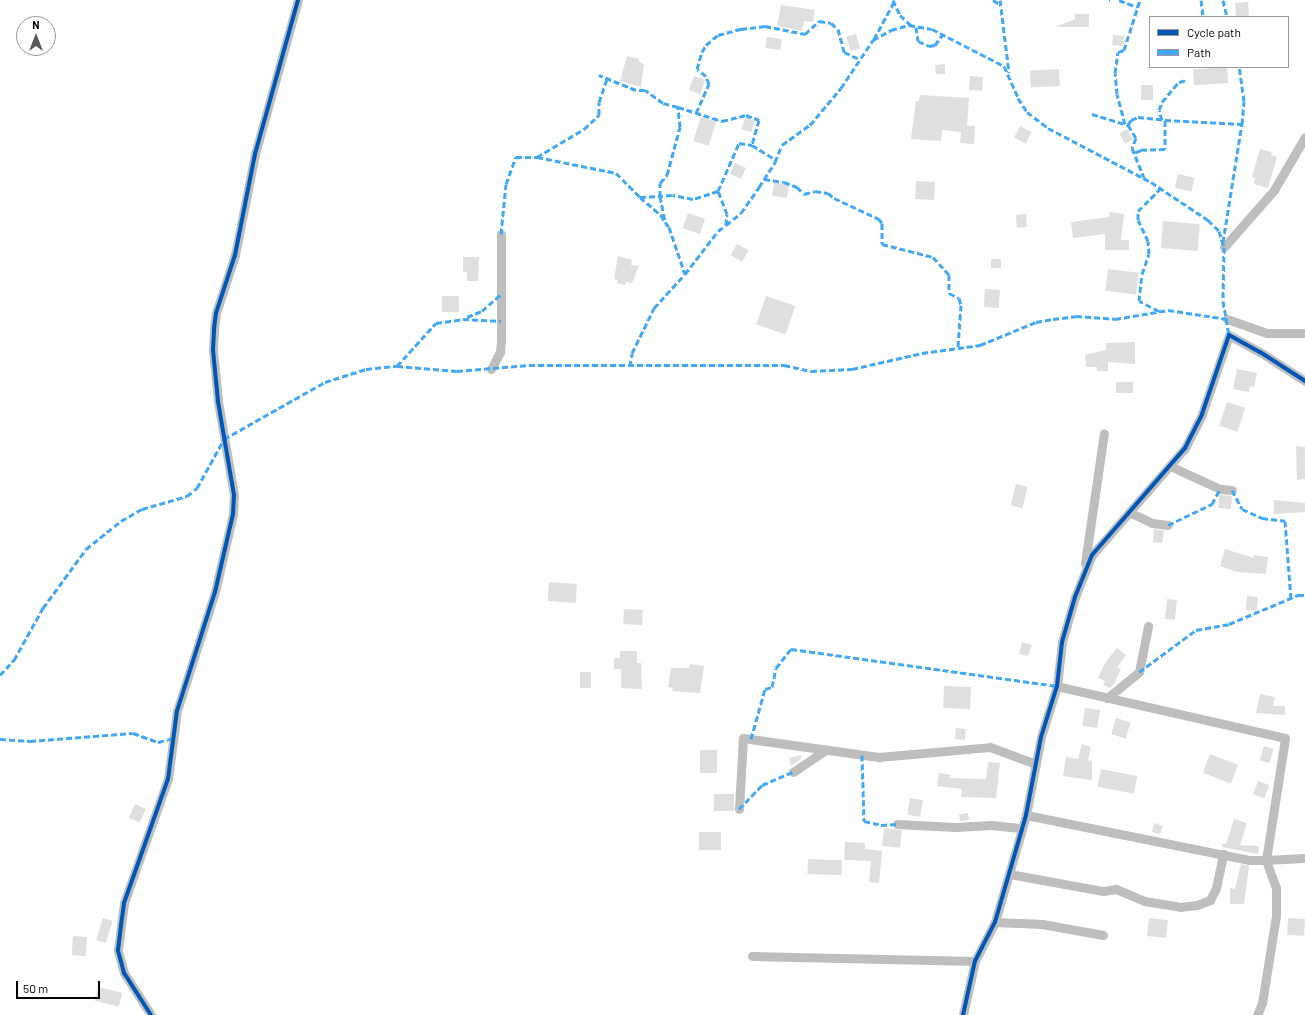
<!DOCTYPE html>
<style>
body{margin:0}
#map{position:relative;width:1305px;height:1015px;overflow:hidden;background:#fff;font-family:Barlow,sans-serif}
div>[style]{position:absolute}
.building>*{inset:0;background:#dfdfdf;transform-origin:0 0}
.minor>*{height:9px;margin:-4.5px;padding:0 4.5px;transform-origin:4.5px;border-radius:4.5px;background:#bebebe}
.quiet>*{height:3px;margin-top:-1.5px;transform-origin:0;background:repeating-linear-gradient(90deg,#3fa9f5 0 6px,transparent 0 9px)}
.cycleway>*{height:4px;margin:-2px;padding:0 2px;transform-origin:2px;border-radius:2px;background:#0057b8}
span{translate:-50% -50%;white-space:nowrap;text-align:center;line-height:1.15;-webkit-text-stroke:3px #fff;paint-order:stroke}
.legend{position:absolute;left:1149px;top:16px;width:140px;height:52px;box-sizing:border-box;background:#fff;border:1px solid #999;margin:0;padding:5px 7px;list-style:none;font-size:12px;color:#000}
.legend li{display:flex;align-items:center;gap:8px;height:20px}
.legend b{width:20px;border:1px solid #999}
.north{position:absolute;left:16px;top:16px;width:40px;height:40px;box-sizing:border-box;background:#fff;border:1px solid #999;border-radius:50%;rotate:0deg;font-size:11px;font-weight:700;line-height:16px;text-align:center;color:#000}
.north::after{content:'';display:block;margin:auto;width:14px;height:18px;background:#595959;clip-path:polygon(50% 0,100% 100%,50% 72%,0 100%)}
.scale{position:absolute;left:16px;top:981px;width:84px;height:18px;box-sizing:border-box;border:2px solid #000;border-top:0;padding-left:5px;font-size:12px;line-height:14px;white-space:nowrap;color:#000;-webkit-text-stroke:3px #fff;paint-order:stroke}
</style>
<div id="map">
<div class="building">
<i style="left:1248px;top:2px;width:15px;height:13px;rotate:86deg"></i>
<i style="clip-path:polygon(781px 5px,815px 10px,813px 22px,804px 21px,802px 31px,777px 26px)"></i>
<i style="clip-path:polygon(1075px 14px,1089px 14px,1089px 27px,1055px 27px,1075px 19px)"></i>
<i style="left:856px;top:34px;width:15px;height:10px;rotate:74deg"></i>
<i style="left:1113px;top:35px;width:11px;height:10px;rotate:5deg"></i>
<i style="left:767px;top:37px;width:15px;height:11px;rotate:8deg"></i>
<i style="clip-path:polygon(627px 56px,639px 59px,639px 62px,644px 64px,641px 87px,620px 81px)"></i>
<i style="clip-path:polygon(945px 64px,945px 74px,936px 74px,935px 65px)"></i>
<i style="left:1227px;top:67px;width:16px;height:34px;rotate:86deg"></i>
<i style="left:1059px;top:69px;width:17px;height:29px;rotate:87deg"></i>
<i style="left:694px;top:76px;width:12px;height:15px;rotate:20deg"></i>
<i style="left:970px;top:76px;width:13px;height:14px;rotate:4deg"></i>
<i style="left:1141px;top:85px;width:12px;height:15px"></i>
<i style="clip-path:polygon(920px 95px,969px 98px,967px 126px,975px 126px,974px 144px,960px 143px,961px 132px,942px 130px,941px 141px,911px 139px,916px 101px,919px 101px)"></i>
<i style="left:701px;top:117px;width:16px;height:25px;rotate:18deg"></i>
<i style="clip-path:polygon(746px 117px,755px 121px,751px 132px,741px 129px)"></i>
<i style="left:1020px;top:126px;width:13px;height:13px;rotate:27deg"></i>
<i style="left:1127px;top:129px;width:12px;height:9px;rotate:59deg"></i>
<i style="clip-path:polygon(1260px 149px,1272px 152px,1271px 155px,1277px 157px,1268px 188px,1254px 184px,1255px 178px,1252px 177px)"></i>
<i style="left:735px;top:163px;width:12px;height:12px;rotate:24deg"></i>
<i style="left:1178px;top:174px;width:17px;height:14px;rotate:13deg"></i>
<i style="left:916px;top:181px;width:19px;height:18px;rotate:3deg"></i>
<i style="left:774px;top:183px;width:15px;height:13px;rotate:8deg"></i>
<i style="clip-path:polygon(1110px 212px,1124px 214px,1121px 240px,1129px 240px,1129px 250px,1105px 250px,1105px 234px,1073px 238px,1071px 222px,1109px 217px)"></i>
<i style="left:688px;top:213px;width:18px;height:16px;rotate:19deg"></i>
<i style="left:1026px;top:214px;width:13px;height:10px;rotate:86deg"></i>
<i style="left:1163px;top:221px;width:37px;height:27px;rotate:5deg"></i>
<i style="left:737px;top:244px;width:13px;height:13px;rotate:29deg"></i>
<i style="clip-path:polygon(618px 256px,632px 260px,631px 265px,639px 266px,632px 283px,626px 282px,625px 285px,617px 283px,618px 280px,614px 279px)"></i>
<i style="clip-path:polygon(463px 257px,479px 257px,478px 281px,467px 281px,467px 272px,463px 272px)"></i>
<i style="left:991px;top:259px;width:10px;height:9px"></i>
<i style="left:1108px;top:269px;width:31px;height:22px;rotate:7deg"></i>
<i style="left:985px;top:289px;width:15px;height:18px;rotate:4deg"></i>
<i style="left:442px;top:296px;width:17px;height:16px"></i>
<i style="left:766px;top:296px;width:31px;height:30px;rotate:19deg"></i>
<i style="clip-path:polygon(1135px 342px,1135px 364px,1108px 362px,1108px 371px,1097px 371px,1097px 367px,1086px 367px,1085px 355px,1106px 350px,1106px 343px)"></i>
<i style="clip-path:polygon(1237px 369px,1257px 373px,1254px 387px,1250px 386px,1249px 392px,1233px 389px)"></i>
<i style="left:1116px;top:382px;width:17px;height:11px"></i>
<i style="left:1227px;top:402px;width:19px;height:25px;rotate:18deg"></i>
<i style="clip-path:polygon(1296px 446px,1305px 447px,1305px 479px,1297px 480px)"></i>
<i style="left:1016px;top:484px;width:12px;height:22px;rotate:14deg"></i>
<i style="left:1219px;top:495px;width:13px;height:13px;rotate:4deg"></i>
<i style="clip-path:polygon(1274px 500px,1305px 503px,1305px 512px,1274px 514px)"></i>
<i style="clip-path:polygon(1154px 529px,1164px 531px,1162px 543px,1153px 542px)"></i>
<i style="clip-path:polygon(1225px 549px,1254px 558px,1254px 555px,1268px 557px,1266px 574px,1237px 572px,1220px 566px)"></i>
<i style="left:549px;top:582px;width:28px;height:19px;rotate:4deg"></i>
<i style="left:1247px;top:596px;width:11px;height:14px;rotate:5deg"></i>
<i style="left:1167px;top:599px;width:10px;height:20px;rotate:6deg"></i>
<i style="left:624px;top:609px;width:19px;height:15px;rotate:3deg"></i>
<i style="clip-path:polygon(1022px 642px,1032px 645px,1028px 656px,1019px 654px)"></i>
<i style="clip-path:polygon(1117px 648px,1126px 655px,1117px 668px,1121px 669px,1114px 684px,1110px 688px,1103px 685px,1105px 681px,1098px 678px,1105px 663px)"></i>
<i style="clip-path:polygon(620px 651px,637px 651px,637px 663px,641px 663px,642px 689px,621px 688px,621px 669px,614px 669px,614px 658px,620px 658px)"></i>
<i style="clip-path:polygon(690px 664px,704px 666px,700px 693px,672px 691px,673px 688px,668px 687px,671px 668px,689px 668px)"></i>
<i style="left:580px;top:672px;width:11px;height:16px"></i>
<i style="left:944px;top:686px;width:27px;height:22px;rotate:2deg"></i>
<i style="clip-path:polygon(1260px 694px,1275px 697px,1273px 706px,1285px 706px,1285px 715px,1256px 713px)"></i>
<i style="left:1085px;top:708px;width:15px;height:18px;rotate:8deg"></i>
<i style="left:1116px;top:718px;width:15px;height:17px;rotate:16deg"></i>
<i style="left:956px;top:728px;width:10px;height:11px;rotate:6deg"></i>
<i style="clip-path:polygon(1082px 744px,1091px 747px,1088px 760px,1092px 761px,1092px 780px,1063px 776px,1066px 757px,1078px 759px)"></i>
<i style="left:1264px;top:746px;width:10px;height:15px;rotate:17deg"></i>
<i style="left:700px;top:750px;width:17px;height:23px"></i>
<i style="left:1210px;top:754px;width:30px;height:20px;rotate:21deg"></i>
<i style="clip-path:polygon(801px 755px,801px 759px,791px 766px,789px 758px)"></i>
<i style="clip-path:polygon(988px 762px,1000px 763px,996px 798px,961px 797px,962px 789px,937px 786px,939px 773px,950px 775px,949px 778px,986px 779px)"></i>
<i style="left:1101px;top:769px;width:37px;height:18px;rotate:11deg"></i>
<i style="left:1258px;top:781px;width:12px;height:14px;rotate:20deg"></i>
<i style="left:714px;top:794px;width:20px;height:17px"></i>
<i style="left:910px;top:798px;width:13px;height:17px;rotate:9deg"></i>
<i style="left:135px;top:804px;width:12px;height:15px;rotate:24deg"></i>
<i style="left:968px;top:813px;width:7px;height:9px;rotate:82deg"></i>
<i style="clip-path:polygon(1234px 819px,1247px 823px,1240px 845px,1259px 846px,1258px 854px,1222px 847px,1222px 844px,1226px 844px)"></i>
<i style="clip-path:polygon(1154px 823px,1163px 826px,1160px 834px,1152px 832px)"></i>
<i style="left:884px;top:828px;width:18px;height:18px;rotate:6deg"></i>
<i style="left:699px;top:832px;width:22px;height:18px"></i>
<i style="clip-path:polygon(845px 842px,865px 843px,865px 849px,882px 851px,879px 883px,869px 882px,871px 861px,844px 860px)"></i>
<i style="left:808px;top:859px;width:34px;height:15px;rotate:2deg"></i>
<i style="clip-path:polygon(1241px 864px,1249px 866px,1244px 904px,1230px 904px,1230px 888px,1235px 889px)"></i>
<i style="left:103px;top:918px;width:10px;height:23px;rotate:17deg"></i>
<i style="left:1149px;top:918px;width:19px;height:18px;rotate:6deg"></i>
<i style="left:1288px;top:918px;width:17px;height:17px;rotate:3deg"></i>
<i style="left:73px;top:936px;width:14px;height:19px;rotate:4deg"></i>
<i style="left:98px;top:987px;width:25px;height:14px;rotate:14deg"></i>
</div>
<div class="minor">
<i style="left:1224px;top:247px;width:76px;rotate:-48.7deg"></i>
<i style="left:1274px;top:190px;width:61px;rotate:-59.7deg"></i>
<i style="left:1227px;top:319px;width:42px;rotate:19.3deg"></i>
<i style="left:1267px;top:333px;width:38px"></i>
<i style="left:491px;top:369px;width:19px;rotate:-62deg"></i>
<i style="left:500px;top:352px;width:12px;rotate:-85deg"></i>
<i style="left:501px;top:340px;width:106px;rotate:-90deg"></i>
<i style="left:1170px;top:466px;width:55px;rotate:24.7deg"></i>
<i style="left:1220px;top:489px;width:12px;rotate:5deg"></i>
<i style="left:1131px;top:513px;width:23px;rotate:25deg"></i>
<i style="left:1152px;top:523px;width:16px;rotate:7deg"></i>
<i style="left:1085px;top:563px;width:131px;rotate:-81.7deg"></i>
<i style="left:1107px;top:698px;width:41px;rotate:-39.1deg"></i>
<i style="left:1139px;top:672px;width:47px;rotate:-78.9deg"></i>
<i style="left:793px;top:772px;width:37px;rotate:-34deg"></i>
<i style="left:739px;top:809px;width:71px;rotate:-86.8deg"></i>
<i style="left:743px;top:738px;width:137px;rotate:8deg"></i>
<i style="left:879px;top:757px;width:111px;rotate:-5.1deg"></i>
<i style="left:990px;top:747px;width:49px;rotate:20.3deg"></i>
<i style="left:1026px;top:815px;width:227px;rotate:11.4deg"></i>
<i style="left:1249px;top:860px;width:17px"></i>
<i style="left:1266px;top:860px;width:123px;rotate:-81.1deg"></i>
<i style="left:1285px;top:738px;width:234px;rotate:-167.2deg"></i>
<i style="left:897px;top:824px;width:58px;rotate:3deg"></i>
<i style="left:955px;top:827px;width:36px;rotate:-3deg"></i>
<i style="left:991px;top:825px;width:31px;rotate:6deg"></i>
<i style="left:1009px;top:874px;width:96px;rotate:10.3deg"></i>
<i style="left:1103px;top:891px;width:13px;rotate:-9deg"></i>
<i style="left:1116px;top:889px;width:30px;rotate:23deg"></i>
<i style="left:1144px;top:901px;width:36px;rotate:9deg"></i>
<i style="left:1180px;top:907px;width:17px;rotate:-7deg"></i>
<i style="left:1197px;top:905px;width:14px;rotate:-21deg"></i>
<i style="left:1210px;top:900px;width:13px;rotate:-63deg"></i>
<i style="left:1216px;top:888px;width:35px;rotate:-78deg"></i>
<i style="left:995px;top:922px;width:47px;rotate:2.4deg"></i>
<i style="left:1042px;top:924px;width:62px;rotate:10.2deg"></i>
<i style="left:752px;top:956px;width:223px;rotate:1.3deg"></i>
<i style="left:151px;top:1015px;width:50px;rotate:-122.7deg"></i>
<i style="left:124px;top:973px;width:24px;rotate:-105deg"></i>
<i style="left:118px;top:950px;width:25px;rotate:-83deg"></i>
<i style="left:121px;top:925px;width:22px;rotate:-82deg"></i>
<i style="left:124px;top:903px;width:132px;rotate:-70.5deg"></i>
<i style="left:168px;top:779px;width:69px;rotate:-82.5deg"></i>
<i style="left:177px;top:711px;width:125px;rotate:-72.3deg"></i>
<i style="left:215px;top:592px;width:80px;rotate:-77deg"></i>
<i style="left:233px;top:514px;width:19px;rotate:-87deg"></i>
<i style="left:234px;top:495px;width:95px;rotate:-99.7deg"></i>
<i style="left:218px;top:401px;width:51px;rotate:-95.6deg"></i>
<i style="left:213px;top:350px;width:21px;rotate:-87deg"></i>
<i style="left:214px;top:329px;width:16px;rotate:-83deg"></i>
<i style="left:216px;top:313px;width:61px;rotate:-71.9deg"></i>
<i style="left:235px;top:255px;width:103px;rotate:-78.8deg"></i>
<i style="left:255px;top:154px;width:160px;rotate:-74.4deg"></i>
<i style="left:963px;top:1015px;width:55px;rotate:-77.5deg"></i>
<i style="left:975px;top:961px;width:44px;rotate:-62.9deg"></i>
<i style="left:995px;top:922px;width:111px;rotate:-73.8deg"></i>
<i style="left:1026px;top:815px;width:79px;rotate:-79.1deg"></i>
<i style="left:1041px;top:737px;width:53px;rotate:-72.6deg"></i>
<i style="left:1057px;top:686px;width:44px;rotate:-83.5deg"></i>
<i style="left:1062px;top:642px;width:47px;rotate:-73.9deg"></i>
<i style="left:1075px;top:597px;width:45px;rotate:-68deg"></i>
<i style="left:1092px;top:555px;width:142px;rotate:-49deg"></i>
<i style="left:1185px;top:448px;width:38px;rotate:-63deg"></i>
<i style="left:1202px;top:414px;width:83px;rotate:-71.1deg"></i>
<i style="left:1229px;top:335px;width:35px;rotate:29deg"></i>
<i style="left:1260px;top:352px;width:54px;rotate:32.8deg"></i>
<i style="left:1257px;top:1015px;width:13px;rotate:-67deg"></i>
<i style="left:1262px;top:1003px;width:88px;rotate:-80.9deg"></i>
<i style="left:1276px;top:916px;width:28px;rotate:-90deg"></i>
<i style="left:1276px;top:888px;width:30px;rotate:-110deg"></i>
<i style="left:1266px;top:860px;width:39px;rotate:-3deg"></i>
</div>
<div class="quiet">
<i style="left:893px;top:0;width:17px;rotate:65deg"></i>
<i style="left:900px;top:15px;width:16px;rotate:43deg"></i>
<i style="left:993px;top:0;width:9px;rotate:32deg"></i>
<i style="left:1000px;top:0;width:73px;rotate:82.9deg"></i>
<i style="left:1109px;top:0;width:1px"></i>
<i style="left:1119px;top:0;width:19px;rotate:21deg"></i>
<i style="left:1201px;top:0;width:17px;rotate:83deg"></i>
<i style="left:1223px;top:0;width:17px;rotate:77deg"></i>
<i style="left:916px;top:27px;width:14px;rotate:82deg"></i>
<i style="left:918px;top:41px;width:12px;rotate:24deg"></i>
<i style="left:929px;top:46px;width:6px;rotate:-9deg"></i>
<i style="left:935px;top:45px;width:14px;rotate:-54deg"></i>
<i style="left:874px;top:39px;width:42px;rotate:-61.6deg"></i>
<i style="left:678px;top:107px;width:46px;rotate:17.7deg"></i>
<i style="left:722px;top:121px;width:25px;rotate:-14deg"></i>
<i style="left:746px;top:115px;width:14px;rotate:21deg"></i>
<i style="left:759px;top:120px;width:26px;rotate:106deg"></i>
<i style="left:752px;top:145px;width:28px;rotate:32deg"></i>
<i style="left:696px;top:113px;width:32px;rotate:-66deg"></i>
<i style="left:709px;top:84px;width:9px;rotate:-111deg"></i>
<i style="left:706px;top:76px;width:11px;rotate:-142deg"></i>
<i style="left:697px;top:69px;width:18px;rotate:-74deg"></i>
<i style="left:702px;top:52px;width:8px;rotate:-60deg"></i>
<i style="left:706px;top:45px;width:16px;rotate:-40deg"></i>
<i style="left:718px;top:35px;width:24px;rotate:-15deg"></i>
<i style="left:741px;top:29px;width:24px;rotate:-7deg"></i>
<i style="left:765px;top:26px;width:41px;rotate:11.3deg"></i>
<i style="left:805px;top:34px;width:19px;rotate:-43deg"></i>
<i style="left:819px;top:21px;width:12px;rotate:9deg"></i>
<i style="left:831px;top:23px;width:9px;rotate:41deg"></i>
<i style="left:838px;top:29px;width:24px;rotate:75deg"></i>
<i style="left:844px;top:52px;width:17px;rotate:25deg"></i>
<i style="left:1092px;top:114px;width:38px;rotate:17deg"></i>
<i style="left:1128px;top:125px;width:15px;rotate:58deg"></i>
<i style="left:1136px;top:138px;width:11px;rotate:112deg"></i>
<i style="left:1132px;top:148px;width:32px;rotate:68deg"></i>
<i style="left:1162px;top:120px;width:10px;rotate:-107deg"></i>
<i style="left:1159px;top:110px;width:9px;rotate:-69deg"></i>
<i style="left:1162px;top:102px;width:26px;rotate:-50deg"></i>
<i style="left:1179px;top:82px;width:8px;rotate:-14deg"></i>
<i style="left:1165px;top:120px;width:77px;rotate:3deg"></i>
<i style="left:1125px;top:124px;width:31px;rotate:-105deg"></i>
<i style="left:1117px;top:94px;width:21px;rotate:-95deg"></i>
<i style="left:1115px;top:73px;width:21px;rotate:-82deg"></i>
<i style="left:1118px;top:52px;width:6px;rotate:-18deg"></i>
<i style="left:1124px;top:50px;width:52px;rotate:-72.3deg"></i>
<i style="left:1128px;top:125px;width:6px;rotate:-59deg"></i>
<i style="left:1131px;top:120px;width:8px;rotate:-23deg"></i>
<i style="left:1138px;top:117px;width:27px;rotate:6deg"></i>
<i style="left:1165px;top:120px;width:29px;rotate:90deg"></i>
<i style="left:1165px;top:149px;width:24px;rotate:178deg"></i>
<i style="left:1141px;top:150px;width:8px;rotate:157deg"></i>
<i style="left:537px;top:157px;width:55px;rotate:-30.8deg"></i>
<i style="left:584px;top:129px;width:21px;rotate:-43deg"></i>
<i style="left:599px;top:115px;width:13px;rotate:-90deg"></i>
<i style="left:599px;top:102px;width:24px;rotate:-71deg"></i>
<i style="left:764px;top:179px;width:20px;rotate:9deg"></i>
<i style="left:784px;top:182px;width:14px;rotate:21deg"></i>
<i style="left:797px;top:187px;width:10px;rotate:45deg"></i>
<i style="left:804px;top:194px;width:11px;rotate:-15deg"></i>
<i style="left:815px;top:191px;width:13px;rotate:9deg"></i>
<i style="left:828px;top:193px;width:8px;rotate:40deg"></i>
<i style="left:834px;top:198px;width:50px;rotate:25deg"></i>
<i style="left:879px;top:219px;width:5px;rotate:53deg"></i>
<i style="left:882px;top:223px;width:21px;rotate:90deg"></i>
<i style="left:882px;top:244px;width:53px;rotate:14.3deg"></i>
<i style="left:933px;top:257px;width:24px;rotate:48deg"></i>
<i style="left:949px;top:275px;width:18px;rotate:90deg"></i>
<i style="left:949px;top:293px;width:11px;rotate:27deg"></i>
<i style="left:959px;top:298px;width:7px;rotate:74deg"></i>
<i style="left:961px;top:305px;width:42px;rotate:94.1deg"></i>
<i style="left:718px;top:191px;width:52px;rotate:-66.4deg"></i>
<i style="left:739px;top:143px;width:13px;rotate:9deg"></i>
<i style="left:640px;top:197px;width:28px;rotate:41deg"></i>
<i style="left:661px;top:215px;width:8px;rotate:60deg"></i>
<i style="left:665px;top:222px;width:6px;rotate:51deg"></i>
<i style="left:669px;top:227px;width:50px;rotate:71.2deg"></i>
<i style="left:685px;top:274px;width:54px;rotate:-52.5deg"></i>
<i style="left:718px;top:231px;width:10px;rotate:-37deg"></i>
<i style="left:726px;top:225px;width:11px;rotate:-85deg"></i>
<i style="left:727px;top:214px;width:25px;rotate:-111deg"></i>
<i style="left:718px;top:191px;width:26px;rotate:162deg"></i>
<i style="left:693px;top:199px;width:21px;rotate:-169deg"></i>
<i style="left:672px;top:195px;width:12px;rotate:175deg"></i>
<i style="left:660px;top:196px;width:26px;rotate:79deg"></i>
<i style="left:726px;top:225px;width:19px;rotate:-39deg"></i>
<i style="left:741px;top:213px;width:32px;rotate:-55deg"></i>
<i style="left:759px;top:187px;width:30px;rotate:-57deg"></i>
<i style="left:775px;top:162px;width:18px;rotate:-68deg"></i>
<i style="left:782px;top:145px;width:34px;rotate:-36deg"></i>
<i style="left:810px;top:125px;width:48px;rotate:-50deg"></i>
<i style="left:841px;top:88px;width:58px;rotate:-56.3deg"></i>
<i style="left:873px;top:40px;width:21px;rotate:-29deg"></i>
<i style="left:891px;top:30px;width:19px;rotate:-16deg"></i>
<i style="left:909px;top:25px;width:23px;rotate:10deg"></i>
<i style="left:932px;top:29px;width:81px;rotate:27.2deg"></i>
<i style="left:1004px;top:66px;width:35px;rotate:66deg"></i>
<i style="left:1018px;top:98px;width:17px;rotate:57deg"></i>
<i style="left:1027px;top:112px;width:26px;rotate:37deg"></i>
<i style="left:1048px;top:128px;width:116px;rotate:27.7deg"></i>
<i style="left:1151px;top:182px;width:69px;rotate:33.7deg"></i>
<i style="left:1208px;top:220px;width:16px;rotate:45deg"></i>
<i style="left:1219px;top:231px;width:17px;rotate:73deg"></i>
<i style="left:1224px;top:247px;width:54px;rotate:91.1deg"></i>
<i style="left:1223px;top:301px;width:35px;rotate:80deg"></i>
<i style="left:501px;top:234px;width:50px;rotate:-84.3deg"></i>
<i style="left:506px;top:184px;width:29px;rotate:-70deg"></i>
<i style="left:516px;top:157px;width:21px"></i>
<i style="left:537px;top:157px;width:81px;rotate:11.4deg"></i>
<i style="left:616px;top:173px;width:34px;rotate:45deg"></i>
<i style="left:640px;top:197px;width:20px;rotate:-3deg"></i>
<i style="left:660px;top:196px;width:13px;rotate:-90deg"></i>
<i style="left:660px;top:183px;width:11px;rotate:-49deg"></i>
<i style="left:667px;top:175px;width:50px;rotate:-74.8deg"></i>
<i style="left:680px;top:127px;width:20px;rotate:-96deg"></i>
<i style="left:678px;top:107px;width:16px;rotate:-165deg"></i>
<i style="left:663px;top:103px;width:22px;rotate:-144deg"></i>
<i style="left:645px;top:90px;width:9px;rotate:180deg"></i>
<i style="left:636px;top:90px;width:40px;rotate:-158deg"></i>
<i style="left:1223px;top:242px;width:120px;rotate:-80.9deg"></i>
<i style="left:1242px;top:124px;width:23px;rotate:-85deg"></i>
<i style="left:1244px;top:101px;width:34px;rotate:-98deg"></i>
<i style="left:1159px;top:311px;width:22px;rotate:-153deg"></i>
<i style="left:1139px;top:301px;width:27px;rotate:-84deg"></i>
<i style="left:1142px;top:274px;width:21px;rotate:-71deg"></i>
<i style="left:1149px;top:254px;width:13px;rotate:-94deg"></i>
<i style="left:1148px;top:241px;width:23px;rotate:-115deg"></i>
<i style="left:1138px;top:220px;width:9px;rotate:-90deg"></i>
<i style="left:1138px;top:211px;width:33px;rotate:-45deg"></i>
<i style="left:467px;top:317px;width:16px;rotate:-22deg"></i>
<i style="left:482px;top:311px;width:25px;rotate:-42deg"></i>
<i style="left:397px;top:366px;width:58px;rotate:-47.8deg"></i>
<i style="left:436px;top:323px;width:27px;rotate:-8deg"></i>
<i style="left:463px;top:319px;width:38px;rotate:3deg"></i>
<i style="left:630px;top:366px;width:13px;rotate:-81deg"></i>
<i style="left:632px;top:353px;width:50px;rotate:-63.9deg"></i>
<i style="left:654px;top:308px;width:46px;rotate:-47.6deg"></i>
<i style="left:1232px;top:490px;width:21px;rotate:62deg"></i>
<i style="left:1242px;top:509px;width:22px;rotate:24deg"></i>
<i style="left:1262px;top:518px;width:23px;rotate:7deg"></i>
<i style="left:1285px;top:521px;width:78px;rotate:85.6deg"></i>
<i style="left:1168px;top:525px;width:49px;rotate:-25.5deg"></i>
<i style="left:1212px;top:504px;width:17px;rotate:-62deg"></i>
<i style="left:1139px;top:672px;width:71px;rotate:-36.4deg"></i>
<i style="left:1196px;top:630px;width:34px;rotate:-10deg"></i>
<i style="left:1229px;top:624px;width:75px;rotate:-22.8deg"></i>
<i style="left:1298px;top:595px;width:7px"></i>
<i style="left:0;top:675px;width:21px;rotate:-47deg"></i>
<i style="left:14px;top:660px;width:60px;rotate:-60.9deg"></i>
<i style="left:43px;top:608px;width:73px;rotate:-53.9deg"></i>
<i style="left:86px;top:549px;width:45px;rotate:-38.7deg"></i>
<i style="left:121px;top:521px;width:24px;rotate:-30deg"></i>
<i style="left:142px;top:509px;width:47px;rotate:-16.1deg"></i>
<i style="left:187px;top:496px;width:13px;rotate:-39deg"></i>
<i style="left:197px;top:488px;width:56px;rotate:-61.1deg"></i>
<i style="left:224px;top:439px;width:116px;rotate:-29.4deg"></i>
<i style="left:325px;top:382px;width:43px;rotate:-17.6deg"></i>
<i style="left:366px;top:369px;width:31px;rotate:-6deg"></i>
<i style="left:397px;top:366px;width:60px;rotate:4.8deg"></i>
<i style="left:457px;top:371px;width:72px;rotate:-4.8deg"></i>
<i style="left:529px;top:365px;width:255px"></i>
<i style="left:784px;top:365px;width:28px;rotate:13deg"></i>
<i style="left:811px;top:371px;width:41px;rotate:-2.8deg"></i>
<i style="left:852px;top:369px;width:72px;rotate:-12.9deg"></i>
<i style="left:922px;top:353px;width:59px;rotate:-7.9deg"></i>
<i style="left:980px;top:345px;width:61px;rotate:-22.3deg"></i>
<i style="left:1036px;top:322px;width:17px;rotate:-10deg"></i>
<i style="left:1053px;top:319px;width:23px;rotate:-7deg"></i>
<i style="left:1076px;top:316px;width:39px;rotate:4deg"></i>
<i style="left:1115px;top:319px;width:54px;rotate:-9.6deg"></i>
<i style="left:1168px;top:310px;width:60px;rotate:8.7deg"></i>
<i style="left:0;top:739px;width:30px;rotate:4deg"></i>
<i style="left:30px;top:741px;width:103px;rotate:-4.4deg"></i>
<i style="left:133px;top:733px;width:27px;rotate:20deg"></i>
<i style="left:158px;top:742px;width:16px;rotate:-14deg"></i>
<i style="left:751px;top:739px;width:52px;rotate:-74.4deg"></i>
<i style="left:765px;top:689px;width:7px;rotate:-16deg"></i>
<i style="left:772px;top:687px;width:19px;rotate:-78deg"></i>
<i style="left:776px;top:668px;width:24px;rotate:-52deg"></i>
<i style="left:791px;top:649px;width:269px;rotate:7.9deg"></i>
<i style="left:862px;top:755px;width:66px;rotate:88.3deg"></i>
<i style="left:864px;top:821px;width:17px;rotate:13deg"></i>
<i style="left:881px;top:825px;width:16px;rotate:-4deg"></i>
<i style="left:739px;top:809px;width:33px;rotate:-46deg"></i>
<i style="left:762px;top:785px;width:34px;rotate:-23deg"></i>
</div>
<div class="cycleway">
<i style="left:151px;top:1015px;width:50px;rotate:-122.7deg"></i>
<i style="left:124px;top:973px;width:24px;rotate:-105deg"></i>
<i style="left:118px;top:950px;width:25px;rotate:-83deg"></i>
<i style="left:121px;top:925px;width:22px;rotate:-82deg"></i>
<i style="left:124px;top:903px;width:132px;rotate:-70.5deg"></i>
<i style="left:168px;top:779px;width:69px;rotate:-82.5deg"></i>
<i style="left:177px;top:711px;width:125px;rotate:-72.3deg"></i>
<i style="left:215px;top:592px;width:80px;rotate:-77deg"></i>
<i style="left:233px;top:514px;width:19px;rotate:-87deg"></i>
<i style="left:234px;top:495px;width:95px;rotate:-99.7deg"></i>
<i style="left:218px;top:401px;width:51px;rotate:-95.6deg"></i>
<i style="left:213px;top:350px;width:21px;rotate:-87deg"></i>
<i style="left:214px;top:329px;width:16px;rotate:-83deg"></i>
<i style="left:216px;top:313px;width:61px;rotate:-71.9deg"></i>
<i style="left:235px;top:255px;width:103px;rotate:-78.8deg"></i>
<i style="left:255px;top:154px;width:160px;rotate:-74.4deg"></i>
<i style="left:963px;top:1015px;width:55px;rotate:-77.5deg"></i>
<i style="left:975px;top:961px;width:44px;rotate:-62.9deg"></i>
<i style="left:995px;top:922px;width:111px;rotate:-73.8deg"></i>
<i style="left:1026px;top:815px;width:79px;rotate:-79.1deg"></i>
<i style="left:1041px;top:737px;width:53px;rotate:-72.6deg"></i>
<i style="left:1057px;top:686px;width:44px;rotate:-83.5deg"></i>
<i style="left:1062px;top:642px;width:47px;rotate:-73.9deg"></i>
<i style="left:1075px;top:597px;width:45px;rotate:-68deg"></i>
<i style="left:1092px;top:555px;width:142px;rotate:-49deg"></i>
<i style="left:1185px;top:448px;width:38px;rotate:-63deg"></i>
<i style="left:1202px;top:414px;width:83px;rotate:-71.1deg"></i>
<i style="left:1229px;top:335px;width:35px;rotate:29deg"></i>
<i style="left:1260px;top:352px;width:54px;rotate:32.8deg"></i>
</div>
<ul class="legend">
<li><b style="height:5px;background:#0057b8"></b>Cycle path</li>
<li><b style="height:5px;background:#3fa9f5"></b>Path</li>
</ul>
<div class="north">N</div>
<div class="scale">50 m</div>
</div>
